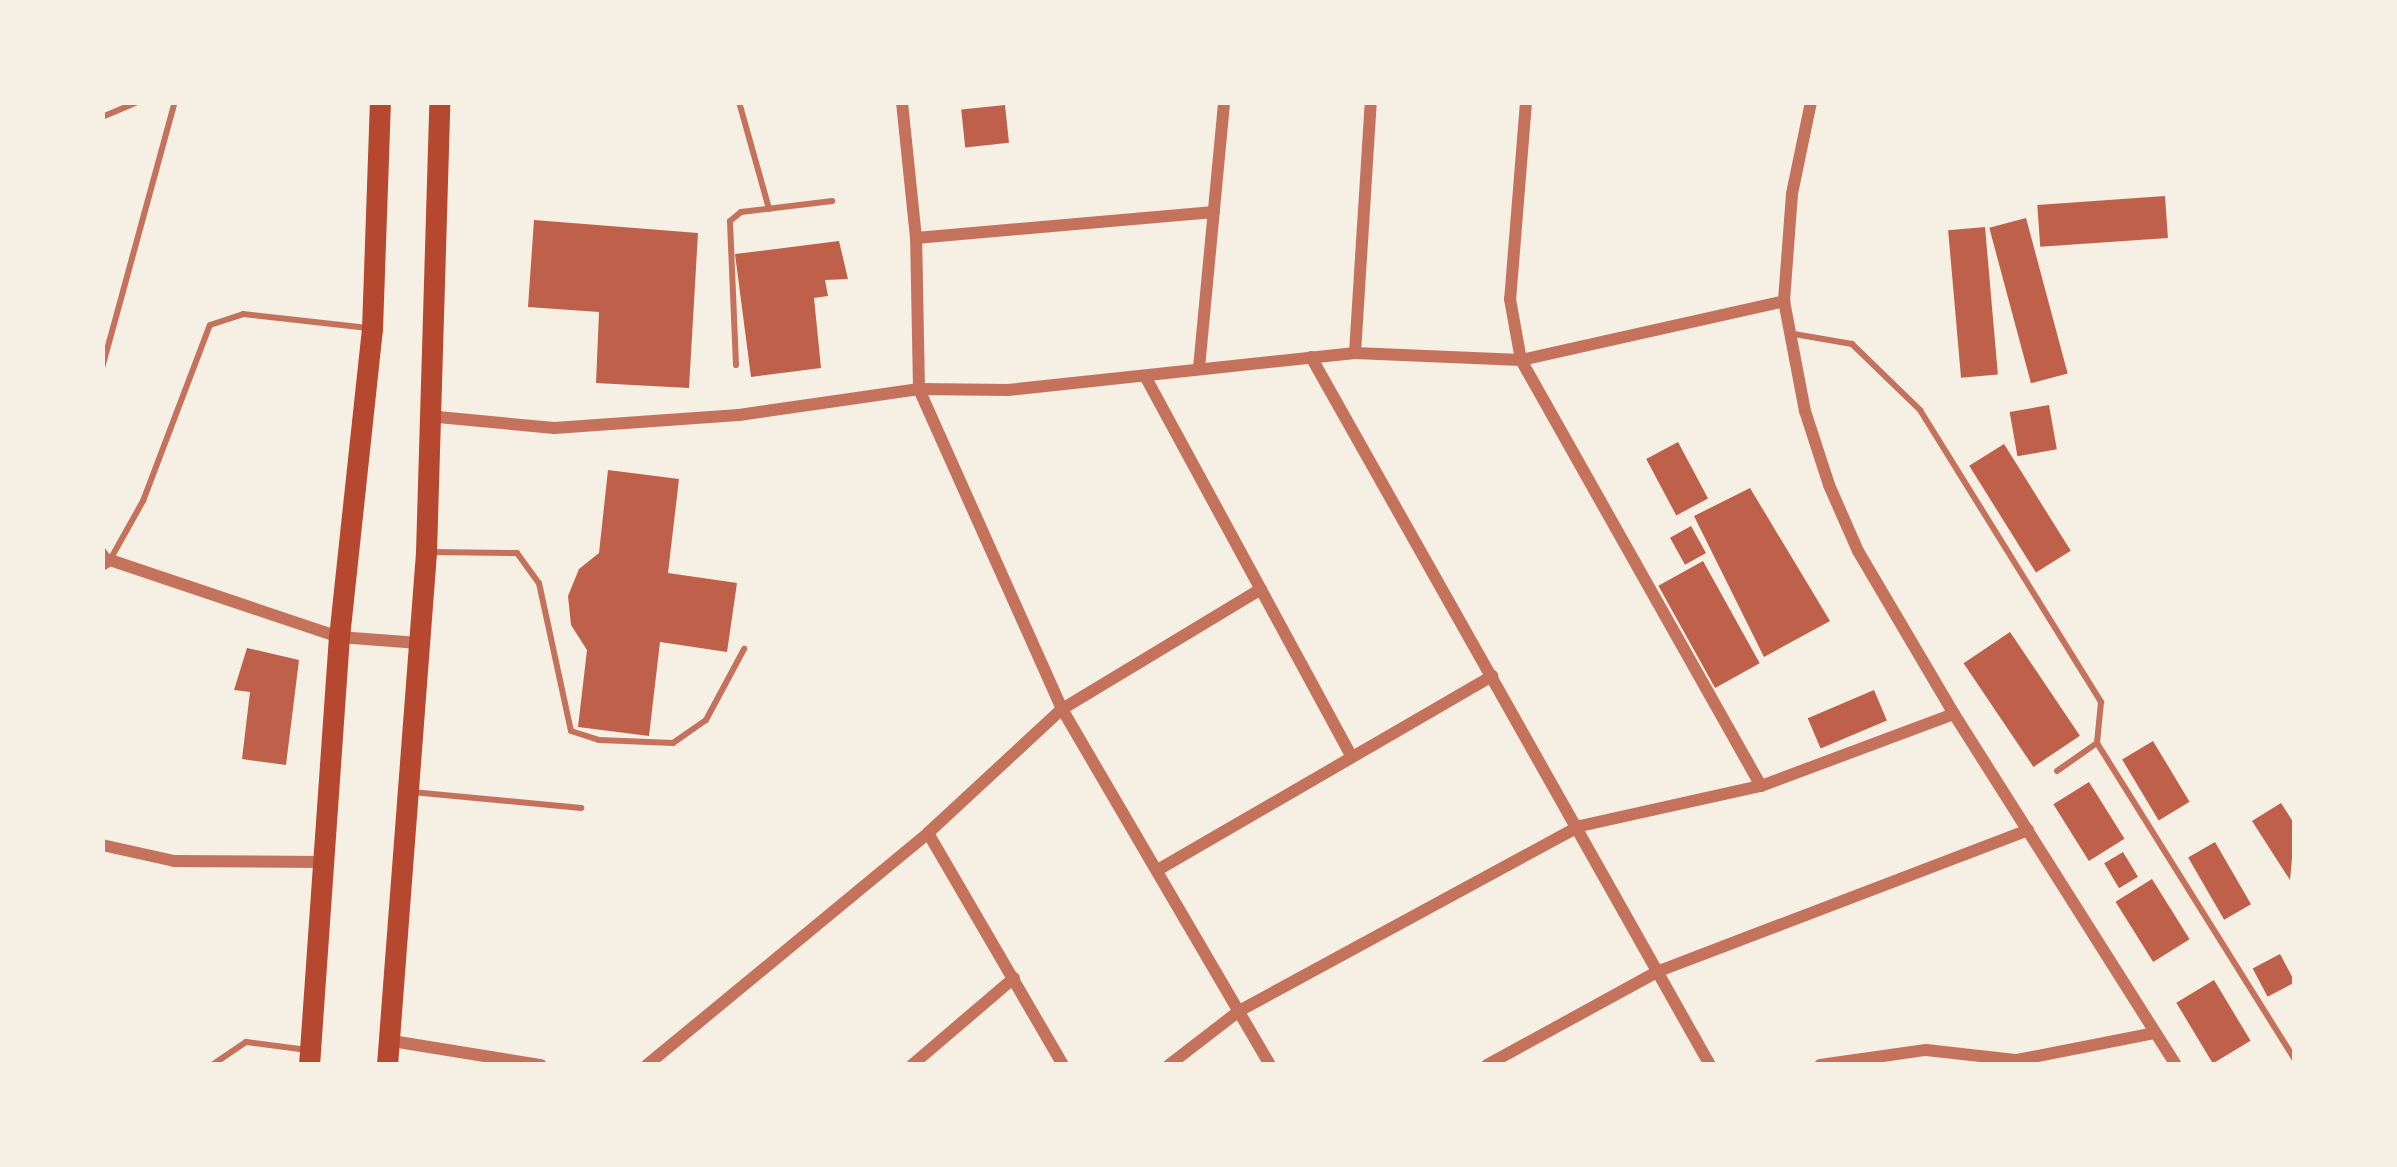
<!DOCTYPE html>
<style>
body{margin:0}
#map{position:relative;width:2397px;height:1167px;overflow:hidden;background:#f6efe4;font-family:"Fira Sans",sans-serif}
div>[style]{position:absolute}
.building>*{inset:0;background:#bf614a;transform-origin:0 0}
.service>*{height:6px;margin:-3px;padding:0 3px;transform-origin:3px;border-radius:3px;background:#c5725c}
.minor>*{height:12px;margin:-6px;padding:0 6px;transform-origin:6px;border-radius:6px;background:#c5725c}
.primary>*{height:21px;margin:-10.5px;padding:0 10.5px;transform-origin:10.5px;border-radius:10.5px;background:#b5482f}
span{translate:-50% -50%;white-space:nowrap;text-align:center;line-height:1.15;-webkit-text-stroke:9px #f6efe4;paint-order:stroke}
.frame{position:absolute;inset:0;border:105px solid #f6efe4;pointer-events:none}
</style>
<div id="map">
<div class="building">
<i style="left:1005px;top:105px;width:38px;height:44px;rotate:84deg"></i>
<i style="left:2165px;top:196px;width:42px;height:128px;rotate:86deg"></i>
<i style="left:2026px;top:218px;width:161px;height:38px;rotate:75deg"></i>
<i style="clip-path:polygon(534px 220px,698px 233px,689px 388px,596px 383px,599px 312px,528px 307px)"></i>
<i style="left:1985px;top:227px;width:148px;height:37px;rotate:85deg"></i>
<i style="clip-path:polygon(839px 241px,848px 279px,825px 280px,828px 296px,814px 298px,821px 368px,751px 377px,735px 254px)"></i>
<i style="left:2049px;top:405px;width:45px;height:40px;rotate:80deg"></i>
<i style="left:1678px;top:442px;width:64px;height:36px;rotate:62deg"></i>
<i style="left:2004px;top:444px;width:126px;height:41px;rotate:58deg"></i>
<i style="clip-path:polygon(608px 470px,679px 479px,668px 573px,737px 583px,727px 652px,660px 642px,649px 736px,578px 727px,587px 650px,571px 625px,568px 596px,579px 569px,599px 553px)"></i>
<i style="clip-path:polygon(1750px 488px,1830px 621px,1764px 657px,1694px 516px)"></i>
<i style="left:1691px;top:526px;width:31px;height:24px;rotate:61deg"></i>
<i style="left:1703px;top:561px;width:117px;height:51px;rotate:61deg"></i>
<i style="left:2010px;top:632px;width:125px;height:56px;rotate:56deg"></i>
<i style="clip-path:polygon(247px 648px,299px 660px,286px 765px,242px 759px,250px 692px,234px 690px)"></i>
<i style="left:1874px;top:690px;width:33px;height:72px;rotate:67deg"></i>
<i style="left:2153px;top:741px;width:71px;height:36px;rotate:59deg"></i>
<i style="left:2089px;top:782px;width:67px;height:42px;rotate:58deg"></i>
<i style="clip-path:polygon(2281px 803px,2295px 825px,2290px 880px,2252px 821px)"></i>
<i style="left:2215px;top:842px;width:72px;height:31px;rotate:60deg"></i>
<i style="left:2123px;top:852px;width:29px;height:22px;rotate:59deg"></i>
<i style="left:2152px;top:879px;width:71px;height:43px;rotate:58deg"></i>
<i style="left:2280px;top:954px;width:32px;height:31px;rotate:62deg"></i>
<i style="left:2214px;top:980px;width:71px;height:44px;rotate:59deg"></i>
</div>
<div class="service">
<i style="left:739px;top:102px;width:111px;rotate:74.3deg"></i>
<i style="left:102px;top:117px;width:38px;rotate:-23deg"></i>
<i style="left:1794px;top:334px;width:59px;rotate:9.8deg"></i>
<i style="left:1852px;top:344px;width:95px;rotate:44.1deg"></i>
<i style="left:1920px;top:410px;width:344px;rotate:58.2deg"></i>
<i style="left:2101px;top:702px;width:41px;rotate:95.6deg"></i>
<i style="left:2097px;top:743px;width:374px;rotate:58deg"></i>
<i style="left:736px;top:365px;width:144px;rotate:-92.4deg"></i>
<i style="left:730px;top:221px;width:14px;rotate:-39deg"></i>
<i style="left:741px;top:212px;width:92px;rotate:-6.9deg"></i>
<i style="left:102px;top:368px;width:276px;rotate:-74.7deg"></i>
<i style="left:102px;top:549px;width:14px;rotate:54deg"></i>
<i style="left:110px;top:560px;width:68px;rotate:-60.8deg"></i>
<i style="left:143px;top:501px;width:188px;rotate:-69.2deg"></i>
<i style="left:210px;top:325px;width:35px;rotate:-18deg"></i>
<i style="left:243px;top:314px;width:126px;rotate:6.4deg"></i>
<i style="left:429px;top:552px;width:88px;rotate:0.7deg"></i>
<i style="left:517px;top:553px;width:37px;rotate:54deg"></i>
<i style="left:539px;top:583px;width:151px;rotate:77.8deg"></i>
<i style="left:571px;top:731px;width:29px;rotate:18deg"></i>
<i style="left:599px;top:740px;width:74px;rotate:2.3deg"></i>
<i style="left:673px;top:743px;width:40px;rotate:-34.9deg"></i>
<i style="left:706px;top:720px;width:81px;rotate:-61.8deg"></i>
<i style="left:2057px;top:771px;width:49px;rotate:-35deg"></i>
<i style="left:412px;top:792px;width:170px;rotate:5.4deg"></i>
<i style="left:212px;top:1065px;width:41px;rotate:-34.1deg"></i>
<i style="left:246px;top:1042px;width:62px;rotate:7.5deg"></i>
</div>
<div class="minor">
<i style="left:1526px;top:102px;width:198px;rotate:94.6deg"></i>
<i style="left:1510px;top:299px;width:62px;rotate:79.8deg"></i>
<i style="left:1521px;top:360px;width:489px;rotate:60.6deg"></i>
<i style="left:1811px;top:102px;width:94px;rotate:101.7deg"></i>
<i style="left:1792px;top:194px;width:107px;rotate:94.3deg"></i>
<i style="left:1784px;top:301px;width:112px;rotate:79.2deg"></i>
<i style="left:1805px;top:411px;width:78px;rotate:72deg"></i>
<i style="left:1829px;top:485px;width:72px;rotate:66.3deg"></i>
<i style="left:1858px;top:551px;width:189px;rotate:59.5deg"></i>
<i style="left:1954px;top:714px;width:415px;rotate:57.7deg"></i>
<i style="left:916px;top:238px;width:299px;rotate:-5deg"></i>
<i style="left:1355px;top:353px;width:252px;rotate:-86.4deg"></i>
<i style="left:1311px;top:357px;width:813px;rotate:60.6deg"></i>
<i style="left:1199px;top:368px;width:267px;rotate:-84.6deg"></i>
<i style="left:1145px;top:376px;width:431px;rotate:61.5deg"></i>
<i style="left:427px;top:416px;width:128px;rotate:5.4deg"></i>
<i style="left:554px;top:428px;width:185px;rotate:-4deg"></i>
<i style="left:739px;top:415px;width:182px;rotate:-8.2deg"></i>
<i style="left:919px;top:389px;width:151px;rotate:-91.1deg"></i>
<i style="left:916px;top:238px;width:137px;rotate:-95.9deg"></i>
<i style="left:102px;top:565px;width:9px;rotate:-32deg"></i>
<i style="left:110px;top:560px;width:242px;rotate:18.6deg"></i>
<i style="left:339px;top:637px;width:80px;rotate:4.3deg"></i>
<i style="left:1261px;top:589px;width:232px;rotate:148.9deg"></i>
<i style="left:1062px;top:709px;width:350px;rotate:-114.1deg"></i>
<i style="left:919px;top:389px;width:89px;rotate:0.6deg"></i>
<i style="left:1008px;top:390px;width:349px;rotate:-6.1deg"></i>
<i style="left:1355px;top:353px;width:166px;rotate:2.4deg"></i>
<i style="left:1521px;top:360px;width:270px;rotate:-12.6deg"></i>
<i style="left:928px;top:833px;width:268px;rotate:59.8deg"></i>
<i style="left:102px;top:845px;width:74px;rotate:12.5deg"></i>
<i style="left:174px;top:861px;width:148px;rotate:0.4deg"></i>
<i style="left:1161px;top:868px;width:383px;rotate:-30.1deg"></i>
<i style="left:392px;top:1041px;width:151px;rotate:9.2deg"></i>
<i style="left:647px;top:1065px;width:364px;rotate:-39.5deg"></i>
<i style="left:928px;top:833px;width:183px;rotate:-42.8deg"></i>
<i style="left:1062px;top:709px;width:412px;rotate:59.7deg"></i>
<i style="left:912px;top:1065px;width:134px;rotate:-40.5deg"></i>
<i style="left:1169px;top:1065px;width:88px;rotate:-37.6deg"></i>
<i style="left:1239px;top:1011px;width:388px;rotate:-28.5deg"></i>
<i style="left:1580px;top:826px;width:185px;rotate:-12.5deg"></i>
<i style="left:1761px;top:786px;width:206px;rotate:-20.5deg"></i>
<i style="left:1487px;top:1065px;width:196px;rotate:-28.7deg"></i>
<i style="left:1659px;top:971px;width:395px;rotate:-20.9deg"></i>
<i style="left:1820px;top:1065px;width:107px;rotate:-8.1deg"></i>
<i style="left:1926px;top:1050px;width:92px;rotate:6.3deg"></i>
<i style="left:2017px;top:1060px;width:141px;rotate:-11.1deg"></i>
</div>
<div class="primary">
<i style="left:309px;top:1065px;width:429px;rotate:-86deg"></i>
<i style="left:339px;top:637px;width:310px;rotate:-83.9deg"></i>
<i style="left:372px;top:329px;width:227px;rotate:-88deg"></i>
<i style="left:387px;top:1065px;width:514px;rotate:-85.65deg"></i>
<i style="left:426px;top:552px;width:450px;rotate:-88.3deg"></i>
</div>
<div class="frame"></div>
</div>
